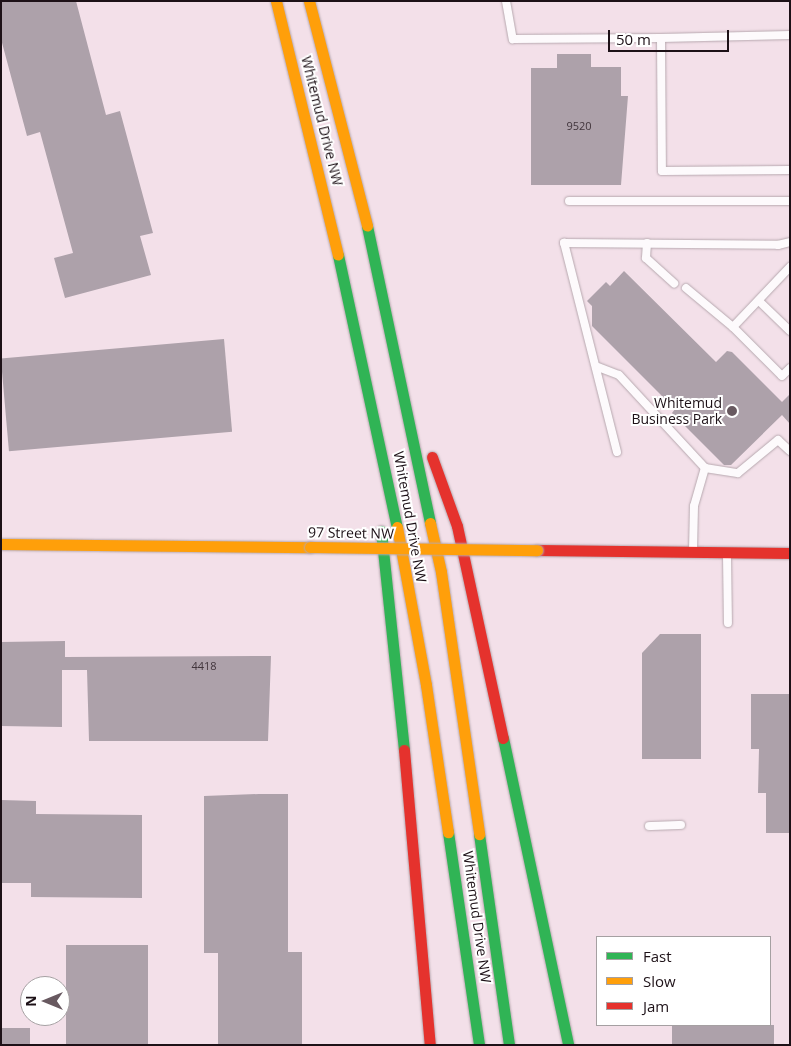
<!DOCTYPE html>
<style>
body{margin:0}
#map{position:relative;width:791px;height:1046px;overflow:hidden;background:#f3e0e9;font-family:"Open Sans",sans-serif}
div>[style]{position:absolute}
.building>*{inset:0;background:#ada1aa;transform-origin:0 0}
.roads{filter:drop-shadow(0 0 1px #b7a8af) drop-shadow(0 0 1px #b7a8af)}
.lane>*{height:8px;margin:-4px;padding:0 4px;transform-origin:4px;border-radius:4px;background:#fdfafc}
.fast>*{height:11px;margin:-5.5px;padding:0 5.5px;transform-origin:5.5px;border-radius:5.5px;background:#30b455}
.slow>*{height:11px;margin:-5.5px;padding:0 5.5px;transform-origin:5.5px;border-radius:5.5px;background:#ff9f0a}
.jam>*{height:11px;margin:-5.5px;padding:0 5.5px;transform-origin:5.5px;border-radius:5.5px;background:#e5322d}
.bridges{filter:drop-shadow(0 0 1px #b7a8af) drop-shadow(0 0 1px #b7a8af)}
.slow-bridge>*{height:11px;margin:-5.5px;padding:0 5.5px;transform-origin:5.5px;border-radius:5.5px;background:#ff9f0a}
.dots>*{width:14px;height:14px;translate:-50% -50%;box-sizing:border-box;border:2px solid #fff;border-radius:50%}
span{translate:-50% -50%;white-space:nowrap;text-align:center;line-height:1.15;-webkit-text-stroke:4px #fff;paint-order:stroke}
.number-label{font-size:11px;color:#41353c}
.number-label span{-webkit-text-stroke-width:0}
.street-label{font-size:14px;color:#1d1117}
.poi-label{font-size:14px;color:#1d1117}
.right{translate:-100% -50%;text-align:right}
.frame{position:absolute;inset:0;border:2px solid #1d1117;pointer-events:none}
.legend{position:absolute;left:596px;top:936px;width:175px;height:90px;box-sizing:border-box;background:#fff;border:1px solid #a5a0a2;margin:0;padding:6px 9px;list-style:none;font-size:15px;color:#1d1117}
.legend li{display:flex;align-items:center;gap:10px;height:25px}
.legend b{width:25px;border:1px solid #a5a0a2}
.north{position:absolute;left:20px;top:976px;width:50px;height:50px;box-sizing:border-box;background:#fff;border:1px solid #a5a0a2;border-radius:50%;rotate:270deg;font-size:14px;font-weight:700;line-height:20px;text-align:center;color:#1d1117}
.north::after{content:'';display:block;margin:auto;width:18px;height:22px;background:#685960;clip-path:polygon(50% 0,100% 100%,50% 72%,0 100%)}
.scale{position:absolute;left:608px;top:30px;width:121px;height:22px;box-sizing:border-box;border:2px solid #1d1117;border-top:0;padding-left:6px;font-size:15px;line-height:18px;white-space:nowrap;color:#1d1117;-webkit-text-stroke:4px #fff;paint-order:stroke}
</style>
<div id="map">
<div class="building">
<i style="clip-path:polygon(1px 1px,76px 1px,106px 115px,120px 111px,153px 233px,140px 236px,151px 275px,65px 298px,54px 258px,73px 253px,40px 132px,27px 136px,1px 39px)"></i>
<i style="clip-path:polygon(557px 54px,591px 54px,591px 67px,621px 67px,621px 96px,628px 96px,621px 185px,531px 185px,531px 68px,557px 68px)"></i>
<i style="clip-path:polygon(624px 271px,716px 362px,727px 351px,732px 352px,782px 402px,790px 394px,790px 424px,782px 415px,731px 465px,724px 465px,672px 413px,675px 409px,592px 326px,592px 306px,587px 301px,606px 282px,610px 286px)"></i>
<i style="left:224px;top:339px;width:93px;height:224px;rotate:85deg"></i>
<i style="clip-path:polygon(660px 634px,701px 634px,701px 759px,642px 759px,642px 653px)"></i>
<i style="clip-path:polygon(65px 641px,65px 657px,271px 656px,268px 741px,89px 741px,87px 670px,62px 670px,62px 727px,1px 726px,1px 642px)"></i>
<i style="clip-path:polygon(751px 694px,790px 694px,790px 833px,766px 833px,766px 793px,758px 793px,759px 749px,751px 749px)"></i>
<i style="clip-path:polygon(259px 794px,288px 794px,288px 952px,302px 952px,302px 1045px,218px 1045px,218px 953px,204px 953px,204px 796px)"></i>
<i style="clip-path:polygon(1px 800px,36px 801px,36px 814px,142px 815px,142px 898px,31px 897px,31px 883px,1px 883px)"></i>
<i style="left:148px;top:945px;width:100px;height:82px;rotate:90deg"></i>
<i style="left:672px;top:1025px;width:102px;height:19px"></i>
<i style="left:1px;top:1028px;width:29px;height:17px"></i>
</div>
<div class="roads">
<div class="lane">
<i style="left:506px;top:1px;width:39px;rotate:80deg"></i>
<i style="left:513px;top:39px;width:148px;rotate:-0.4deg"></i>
<i style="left:790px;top:35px;width:129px;rotate:178.7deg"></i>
<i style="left:661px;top:38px;width:133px;rotate:89.6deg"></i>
<i style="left:662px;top:171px;width:128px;rotate:-0.4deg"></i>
<i style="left:569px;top:201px;width:221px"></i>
<i style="left:647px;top:243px;width:15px;rotate:94deg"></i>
<i style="left:646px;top:258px;width:38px;rotate:42deg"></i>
<i style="left:686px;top:288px;width:61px;rotate:39.7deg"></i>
<i style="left:733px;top:327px;width:83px;rotate:-46.5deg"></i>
<i style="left:759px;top:301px;width:43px;rotate:44.1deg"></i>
<i style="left:733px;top:327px;width:69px;rotate:45deg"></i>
<i style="left:782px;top:376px;width:11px;rotate:-45deg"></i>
<i style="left:598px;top:367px;width:22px;rotate:21deg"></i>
<i style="left:619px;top:375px;width:127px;rotate:47.2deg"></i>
<i style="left:617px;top:452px;width:216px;rotate:-104.2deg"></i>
<i style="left:564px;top:243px;width:214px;rotate:0.5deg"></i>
<i style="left:778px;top:245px;width:12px;rotate:-14deg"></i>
<i style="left:693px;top:550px;width:44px;rotate:-88.7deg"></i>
<i style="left:694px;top:506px;width:40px;rotate:-74deg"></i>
<i style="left:705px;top:468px;width:33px;rotate:9deg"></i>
<i style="left:738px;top:473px;width:52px;rotate:-39.5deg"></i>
<i style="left:778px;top:440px;width:16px;rotate:43deg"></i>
<i style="left:727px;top:555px;width:68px;rotate:89.2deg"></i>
<i style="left:649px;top:826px;width:32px;rotate:-2deg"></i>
</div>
<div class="fast">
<i style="left:367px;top:226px;width:304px;rotate:78deg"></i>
<i style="left:338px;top:255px;width:278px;rotate:77.8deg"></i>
<i style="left:381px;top:531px;width:220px;rotate:84deg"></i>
<i style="left:503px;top:738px;width:314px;rotate:78deg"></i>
<i style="left:448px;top:832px;width:215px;rotate:81.7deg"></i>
<i style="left:479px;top:834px;width:213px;rotate:81.9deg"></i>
</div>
<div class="slow">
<i style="left:276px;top:1px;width:261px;rotate:76.3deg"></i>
<i style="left:309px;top:1px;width:232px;rotate:75.5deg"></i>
<i style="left:430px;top:523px;width:50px;rotate:77.3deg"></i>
<i style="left:441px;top:572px;width:265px;rotate:81.7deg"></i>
<i style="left:397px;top:527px;width:161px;rotate:79.6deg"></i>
<i style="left:426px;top:685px;width:149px;rotate:81.5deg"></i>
<i style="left:1px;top:544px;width:309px;rotate:0.6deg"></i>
</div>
<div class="jam">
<i style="left:432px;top:457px;width:73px;rotate:70.1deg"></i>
<i style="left:457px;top:526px;width:217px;rotate:77.8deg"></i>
<i style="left:537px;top:550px;width:253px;rotate:0.7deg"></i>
<i style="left:404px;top:750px;width:296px;rotate:85deg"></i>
</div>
</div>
<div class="bridges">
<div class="slow-bridge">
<i style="left:310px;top:547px;width:227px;rotate:0.8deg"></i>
</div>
</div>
<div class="dots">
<i style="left:732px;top:411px;background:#685960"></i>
</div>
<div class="number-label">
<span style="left:579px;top:126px">9520</span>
<span style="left:204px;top:666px">4418</span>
</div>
<div class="street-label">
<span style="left:322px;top:121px;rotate:76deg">Whitemud Drive NW</span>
<span style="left:410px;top:517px;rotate:80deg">Whitemud Drive NW</span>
<span style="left:351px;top:533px;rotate:1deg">97 Street NW</span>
<span style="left:477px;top:917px;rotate:82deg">Whitemud Drive NW</span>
</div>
<div class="poi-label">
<span class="right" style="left:722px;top:411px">Whitemud<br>Business Park</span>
</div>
<div class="frame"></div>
<ul class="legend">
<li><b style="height:6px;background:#30b455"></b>Fast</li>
<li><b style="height:6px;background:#ff9f0a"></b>Slow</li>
<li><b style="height:6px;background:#e5322d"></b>Jam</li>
</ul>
<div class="north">N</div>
<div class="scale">50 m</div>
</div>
